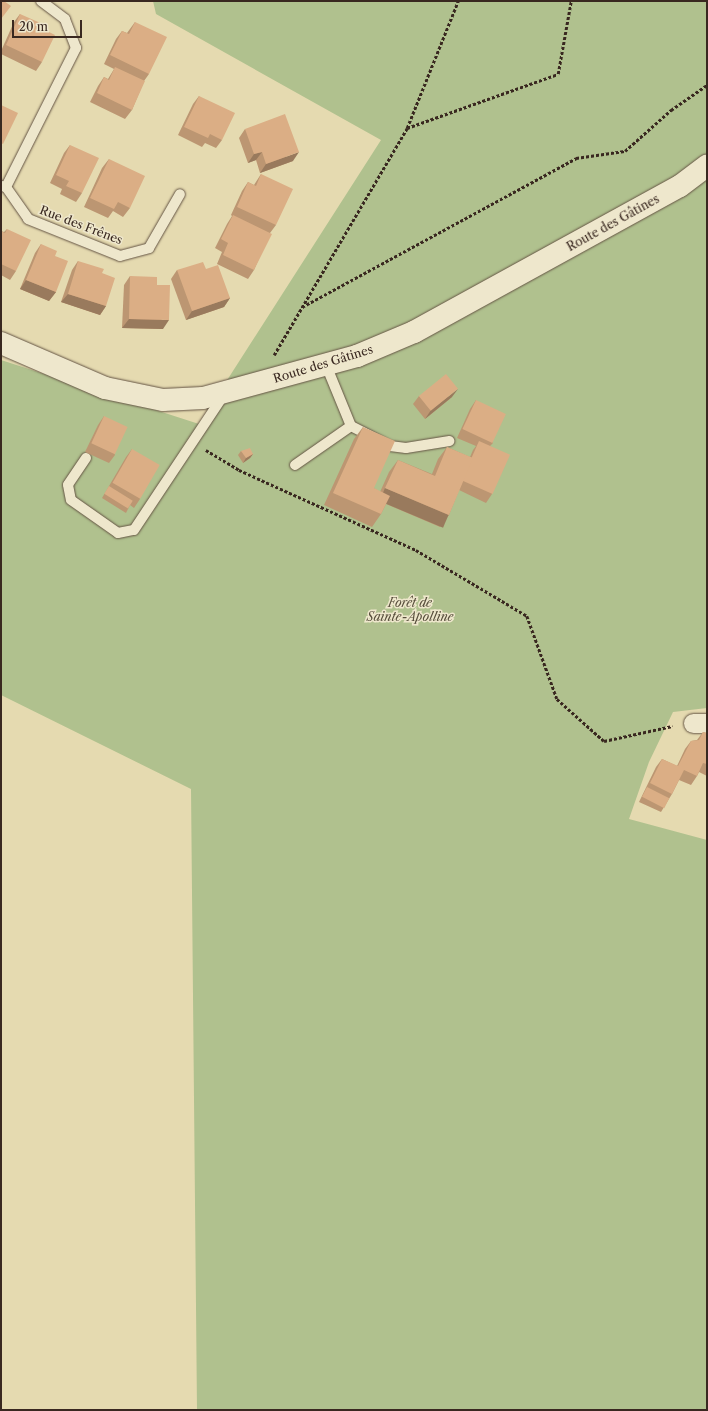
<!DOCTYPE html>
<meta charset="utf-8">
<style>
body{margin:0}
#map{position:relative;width:708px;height:1411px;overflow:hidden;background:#e5dab0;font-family:"Libre Caslon Text",serif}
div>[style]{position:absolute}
.green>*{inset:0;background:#b0c18e}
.path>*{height:2.5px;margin-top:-1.25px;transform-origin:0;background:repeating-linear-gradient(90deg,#392820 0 3px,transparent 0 5px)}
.roads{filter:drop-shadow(0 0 1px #645444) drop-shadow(0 0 1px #645444)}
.lane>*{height:10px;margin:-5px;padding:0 5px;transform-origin:5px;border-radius:5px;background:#eee7cc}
.street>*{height:19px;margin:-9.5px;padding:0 9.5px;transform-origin:9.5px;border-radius:9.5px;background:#eee7cc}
.secondary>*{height:22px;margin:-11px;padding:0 11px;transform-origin:11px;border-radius:11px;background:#eee7cc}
.wall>*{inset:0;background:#bc9672}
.shaded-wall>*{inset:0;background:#997a5d;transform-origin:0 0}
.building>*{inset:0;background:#dbae85;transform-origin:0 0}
span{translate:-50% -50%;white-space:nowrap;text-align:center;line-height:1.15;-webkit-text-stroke:3px #eee7cc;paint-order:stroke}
.street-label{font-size:12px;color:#392820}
.park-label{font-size:12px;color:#574e3c;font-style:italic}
.frame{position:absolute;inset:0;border:2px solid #392820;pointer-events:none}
.scale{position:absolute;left:12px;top:20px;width:70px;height:18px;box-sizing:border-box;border:2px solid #392820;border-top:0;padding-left:5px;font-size:12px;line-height:14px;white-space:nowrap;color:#392820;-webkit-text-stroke:3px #eee7cc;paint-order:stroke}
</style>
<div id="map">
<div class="green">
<i style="clip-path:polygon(153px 1px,707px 1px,707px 708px,673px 712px,649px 762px,629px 819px,707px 840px,707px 1410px,197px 1410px,191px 789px,1px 695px,1px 360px,199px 424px,381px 140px,156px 14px)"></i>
</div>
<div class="path">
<i style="left:407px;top:128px;width:160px;rotate:-19.7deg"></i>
<i style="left:558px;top:74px;width:74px;rotate:-79.9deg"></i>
<i style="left:302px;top:307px;width:312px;rotate:-28.5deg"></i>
<i style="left:576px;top:158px;width:49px;rotate:-8.1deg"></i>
<i style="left:625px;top:151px;width:62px;rotate:-41.7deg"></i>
<i style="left:671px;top:110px;width:44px;rotate:-34.8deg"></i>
<i style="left:274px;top:355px;width:263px;rotate:-59.6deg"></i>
<i style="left:407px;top:128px;width:137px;rotate:-68.1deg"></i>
<i style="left:206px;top:450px;width:39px;rotate:31deg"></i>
<i style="left:239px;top:470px;width:194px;rotate:24.3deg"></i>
<i style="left:416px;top:550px;width:129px;rotate:30.7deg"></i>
<i style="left:527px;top:616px;width:88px;rotate:70.1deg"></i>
<i style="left:557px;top:699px;width:63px;rotate:41.8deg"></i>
<i style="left:604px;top:741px;width:70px;rotate:-12.4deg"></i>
</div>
<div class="roads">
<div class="lane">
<i style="left:1px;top:186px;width:5px;rotate:11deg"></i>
<i style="left:6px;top:187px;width:39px;rotate:55deg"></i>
<i style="left:28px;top:219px;width:99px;rotate:21.9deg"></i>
<i style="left:120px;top:256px;width:30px;rotate:-15deg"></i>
<i style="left:149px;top:248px;width:62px;rotate:-60.1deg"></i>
<i style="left:6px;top:187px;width:156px;rotate:-63.3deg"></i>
<i style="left:76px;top:48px;width:31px;rotate:-111deg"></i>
<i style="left:65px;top:19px;width:30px;rotate:-143deg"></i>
<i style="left:326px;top:365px;width:66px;rotate:67.7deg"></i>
<i style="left:351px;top:426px;width:44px;rotate:27.1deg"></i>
<i style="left:390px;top:446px;width:16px;rotate:7deg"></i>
<i style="left:406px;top:448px;width:44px;rotate:-9.2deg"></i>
<i style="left:86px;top:458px;width:32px;rotate:124deg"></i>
<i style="left:68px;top:485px;width:15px;rotate:79deg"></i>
<i style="left:71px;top:500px;width:57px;rotate:35.1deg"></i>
<i style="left:118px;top:533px;width:16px;rotate:-11deg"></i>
<i style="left:134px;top:530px;width:161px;rotate:-56.4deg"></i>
<i style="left:295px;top:465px;width:68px;rotate:-34.9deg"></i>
</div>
<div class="street">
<i style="left:693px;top:723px;width:14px"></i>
</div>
<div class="secondary">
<i style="left:1px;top:343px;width:113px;rotate:23.4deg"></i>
<i style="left:105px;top:388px;width:59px;rotate:11.7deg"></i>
<i style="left:163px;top:400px;width:40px;rotate:-2.9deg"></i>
<i style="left:203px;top:398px;width:160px;rotate:-15.3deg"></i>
<i style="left:357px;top:356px;width:62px;rotate:-22.8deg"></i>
<i style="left:414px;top:332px;width:303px;rotate:-28.8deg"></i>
<i style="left:680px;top:186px;width:34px;rotate:-37deg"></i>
</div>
</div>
<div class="wall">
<i style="clip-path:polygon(20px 14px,42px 62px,36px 71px,1px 54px,1px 51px,14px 22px)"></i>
<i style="clip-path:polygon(135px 22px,149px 74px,144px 81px,132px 110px,125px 119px,90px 102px,98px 86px,104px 77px,108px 79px,114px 69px,104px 64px,116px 39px,122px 31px,127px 33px)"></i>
<i style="clip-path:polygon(199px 96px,222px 140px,216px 148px,205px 143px,202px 147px,178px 135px,193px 104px)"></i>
<i style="clip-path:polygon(245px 129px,293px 161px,260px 173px,256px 160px,248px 163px,239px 138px)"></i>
<i style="clip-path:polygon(70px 145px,82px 193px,76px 202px,60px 194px,62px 189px,50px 183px,64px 153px)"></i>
<i style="clip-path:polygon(109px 159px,130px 208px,123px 217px,113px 211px,108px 218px,84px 207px,102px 168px)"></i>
<i style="clip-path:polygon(261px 174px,276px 225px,270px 233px,254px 270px,248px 279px,217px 264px,222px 252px,215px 248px,227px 224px,232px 216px,231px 215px,242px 191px,248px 182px,254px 185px)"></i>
<i style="clip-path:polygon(7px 229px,16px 271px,10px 280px,1px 275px,1px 231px,4px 232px)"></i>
<i style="clip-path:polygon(41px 244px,56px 292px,49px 301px,20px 289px,35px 253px)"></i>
<i style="clip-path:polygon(78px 261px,106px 306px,100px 315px,61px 302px,72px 270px)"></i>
<i style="clip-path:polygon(206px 269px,230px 298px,224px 307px,186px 320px,171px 279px,177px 270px)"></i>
<i style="clip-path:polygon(130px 276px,157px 285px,163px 329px,122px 328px,124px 285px)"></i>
<i style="clip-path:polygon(419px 396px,452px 397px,425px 419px,413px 404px)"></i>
<i style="clip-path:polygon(476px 400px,493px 443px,490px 446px,492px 494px,486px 503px,459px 490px,449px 515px,440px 527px,386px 504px,381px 514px,372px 527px,324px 505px,354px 439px,363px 427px,374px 488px,380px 492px,389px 472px,398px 460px,432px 474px,438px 459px,447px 447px,470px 457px,473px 450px,476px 446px,457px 438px,470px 409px)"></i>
<i style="clip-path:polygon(104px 416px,115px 455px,109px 463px,85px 452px,98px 425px)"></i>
<i style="clip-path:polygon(132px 449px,140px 499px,134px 508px,130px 505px,126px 513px,102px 498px,126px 457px)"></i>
<i style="clip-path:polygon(241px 451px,253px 454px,250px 458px,243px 463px,238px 455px)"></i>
<i style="clip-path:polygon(703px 732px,707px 733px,707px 776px,699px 772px,697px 776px,691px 785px,679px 780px,672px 794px,661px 812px,639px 802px,656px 767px,662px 759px,677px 766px,685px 749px,691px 741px,697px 740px)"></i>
</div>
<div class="shaded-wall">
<i style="clip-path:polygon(262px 152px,256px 160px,248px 163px,254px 154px)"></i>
<i style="clip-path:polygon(299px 152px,293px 161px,260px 173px,266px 164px)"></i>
<i style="clip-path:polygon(26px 280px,56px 292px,49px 301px,20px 289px)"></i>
<i style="clip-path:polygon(68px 294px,106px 306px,100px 315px,61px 302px)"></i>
<i style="clip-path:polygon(230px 298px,224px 307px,186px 320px,192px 311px)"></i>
<i style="clip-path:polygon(129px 319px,169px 320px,163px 329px,122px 328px)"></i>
<i style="clip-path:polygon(458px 389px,452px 397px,425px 419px,431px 410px)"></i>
<i style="clip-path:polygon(253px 454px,250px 458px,243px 463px,246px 458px)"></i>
<i style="left:385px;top:488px;width:69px;height:14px;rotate:23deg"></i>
</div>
<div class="building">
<i style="clip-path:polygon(1px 1px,4px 1px,11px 6px,1px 19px)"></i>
<i style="clip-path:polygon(20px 14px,45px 25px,43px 29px,55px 35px,42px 62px,6px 45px)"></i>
<i style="clip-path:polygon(135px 22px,167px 37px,149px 74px,110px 55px,122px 31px,129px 34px)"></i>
<i style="clip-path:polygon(115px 67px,145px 81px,132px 110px,97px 93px,104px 77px,109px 80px)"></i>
<i style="clip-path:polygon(199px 96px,235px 113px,222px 140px,210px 134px,208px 138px,184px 127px)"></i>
<i style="clip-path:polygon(1px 105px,18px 113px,3px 144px,1px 143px)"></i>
<i style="clip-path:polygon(285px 114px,299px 152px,266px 164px,262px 152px,254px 154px,245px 129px)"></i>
<i style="clip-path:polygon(70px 145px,99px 158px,82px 193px,66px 186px,69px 181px,56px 175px)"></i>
<i style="clip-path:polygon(109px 159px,145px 176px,130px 208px,118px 202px,114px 209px,90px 198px)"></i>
<i style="clip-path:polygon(261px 174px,293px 189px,276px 225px,237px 207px,248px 182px,256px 186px)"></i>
<i style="clip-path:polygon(233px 215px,272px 234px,254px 270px,223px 255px,228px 243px,221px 239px)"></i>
<i style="clip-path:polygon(7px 229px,31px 240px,16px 271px,1px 264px,1px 231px,5px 233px)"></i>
<i style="clip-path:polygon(41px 244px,57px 251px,55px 256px,68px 261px,56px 292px,26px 280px)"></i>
<i style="clip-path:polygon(78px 261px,104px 269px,102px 273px,115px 278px,106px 306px,68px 294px)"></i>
<i style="clip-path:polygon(203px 262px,206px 269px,218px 265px,230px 298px,192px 311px,177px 270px)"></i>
<i style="clip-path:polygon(130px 276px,157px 277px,157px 285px,170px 285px,169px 320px,129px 319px)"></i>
<i style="left:446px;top:374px;width:19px;height:35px;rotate:51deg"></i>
<i style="left:476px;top:400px;width:33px;height:32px;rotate:25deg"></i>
<i style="left:104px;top:416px;width:26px;height:30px;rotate:25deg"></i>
<i style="clip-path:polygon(363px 427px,395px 441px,374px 488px,390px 496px,381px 514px,333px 493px)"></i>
<i style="left:479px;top:441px;width:34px;height:43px;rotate:24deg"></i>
<i style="clip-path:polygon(447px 447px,473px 458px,449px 515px,385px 488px,398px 460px,435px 476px)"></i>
<i style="clip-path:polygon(250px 448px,253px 454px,246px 458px,241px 451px)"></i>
<i style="left:132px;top:449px;width:32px;height:39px;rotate:30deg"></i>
<i style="left:109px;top:486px;width:28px;height:9px;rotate:32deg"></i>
<i style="clip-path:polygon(703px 732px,707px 733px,707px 764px,703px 763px,697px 776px,684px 770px,672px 794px,650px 783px,662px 759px,678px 766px,691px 741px,699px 740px)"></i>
<i style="left:647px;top:787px;width:25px;height:11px;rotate:27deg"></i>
</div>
<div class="street-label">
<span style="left:613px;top:223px;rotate:-29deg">Route des Gâtines</span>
<span style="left:81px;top:225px;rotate:21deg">Rue des Frênes</span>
<span style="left:323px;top:364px;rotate:-17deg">Route des Gâtines</span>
</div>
<div class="park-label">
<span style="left:410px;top:610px">Forêt de<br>Sainte-Apolline</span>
</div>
<div class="frame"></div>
<div class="scale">20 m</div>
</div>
